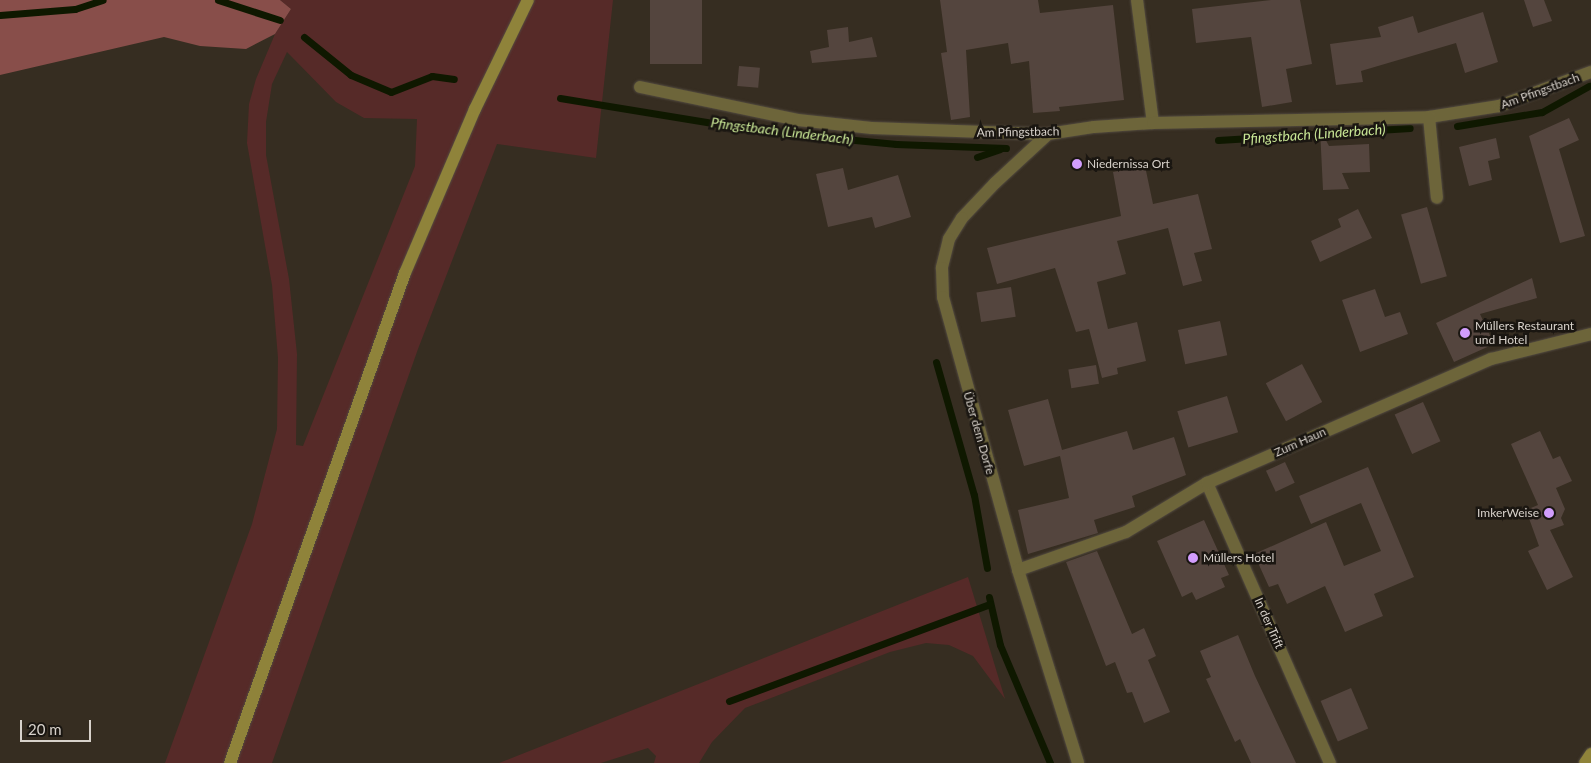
<!DOCTYPE html>
<meta charset="utf-8">
<style>
body{margin:0}
#map{position:relative;width:1591px;height:763px;overflow:hidden;background:#362d21;font-family:Lato,sans-serif}
div>[style]{position:absolute}
.green>*{inset:0;background:#562a28}
.forest>*{inset:0;background:#884e4a}
.stream>*{height:7px;margin:-3.5px;padding:0 3.5px;transform-origin:3.5px;border-radius:3.5px;background:#0f1800}
.building>*{inset:0;background:#54453e;transform-origin:0 0}
.roads{filter:drop-shadow(0 0 1px #534b40) drop-shadow(0 0 1px #534b40)}
.street>*{height:12px;margin:-6px;padding:0 6px;transform-origin:6px;border-radius:6px;background:#6d653a}
.secondary>*{height:12px;margin:-6px;padding:0 6px;transform-origin:6px;border-radius:6px;background:#8f833a}
.dots>*{width:14px;height:14px;translate:-50% -50%;box-sizing:border-box;border:2px solid #1a1611;border-radius:50%}
span{translate:-50% -50%;white-space:nowrap;text-align:center;line-height:1.15;-webkit-text-stroke:5px #1a1611;paint-order:stroke}
.street-label{font-size:12px;color:#d8d2cb}
.poi-label{font-size:12px;color:#d8d2cb}
.left{translate:0 -50%;text-align:left}
.right{translate:-100% -50%;text-align:right}
.water-label{font-size:14px;color:#c8e695;font-style:italic}
.scale{position:absolute;left:20px;top:720px;width:71px;height:22px;box-sizing:border-box;border:2px solid #d8d2cb;border-top:0;padding-left:6px;font-size:15px;line-height:18px;white-space:nowrap;color:#d8d2cb;-webkit-text-stroke:4px #1a1611;paint-order:stroke}
</style>
<div id="map">
<div class="green">
<i style="clip-path:polygon(evenodd,280px 0,613px 0,596px 158px,497px 144px,418px 349px,272px 763px,165px 763px,252px 524px,277px 429px,278px 358px,272px 285px,247px 143px,249px 104px,256px 79px,275px 34px,291px 9px,280px 0,287px 52px,336px 102px,364px 118px,417px 119px,415px 166px,303px 446px,296px 445px,297px 354px,289px 279px,266px 155px,266px 122px,272px 84px,287px 52px)"></i>
<i style="clip-path:polygon(968px 577px,1005px 699px,973px 656px,949px 645px,926px 643px,890px 652px,745px 708px,712px 742px,699px 763px,654px 763px,656px 756px,648px 748px,601px 763px,499px 763px)"></i>
</div>
<div class="forest">
<i style="clip-path:polygon(0 0,280px 0,291px 9px,275px 34px,246px 49px,200px 46px,164px 37px,0 75px)"></i>
</div>
<div class="stream">
<i style="left:218px;top:0;width:65px;rotate:17.9deg"></i>
<i style="left:0;top:15px;width:75px;rotate:-4.6deg"></i>
<i style="left:75px;top:9px;width:29px;rotate:-18deg"></i>
<i style="left:304px;top:37px;width:60px;rotate:39deg"></i>
<i style="left:351px;top:75px;width:43px;rotate:23deg"></i>
<i style="left:391px;top:92px;width:44px;rotate:-21.3deg"></i>
<i style="left:432px;top:76px;width:22px;rotate:8deg"></i>
<i style="left:560px;top:98px;width:204px;rotate:9.3deg"></i>
<i style="left:761px;top:131px;width:136px;rotate:5.5deg"></i>
<i style="left:896px;top:144px;width:110px;rotate:2.1deg"></i>
<i style="left:1457px;top:126px;width:86px;rotate:-9.4deg"></i>
<i style="left:1542px;top:112px;width:54px;rotate:-29deg"></i>
<i style="left:1218px;top:140px;width:192px;rotate:-3.6deg"></i>
<i style="left:977px;top:157px;width:24px;rotate:-19deg"></i>
<i style="left:936px;top:362px;width:138px;rotate:74.1deg"></i>
<i style="left:974px;top:495px;width:74px;rotate:79.9deg"></i>
<i style="left:989px;top:597px;width:49px;rotate:77.1deg"></i>
<i style="left:1000px;top:645px;width:128px;rotate:67deg"></i>
<i style="left:729px;top:701px;width:278px;rotate:-20.4deg"></i>
</div>
<div class="building">
<i style="left:650px;top:0;width:52px;height:64px"></i>
<i style="clip-path:polygon(940px 0,1038px 0,1040px 13px,1113px 5px,1124px 100px,1059px 107px,1060px 111px,1033px 113px,1029px 61px,1011px 64px,1008px 43px,966px 50px,970px 117px,951px 120px,941px 53px,947px 52px)"></i>
<i style="clip-path:polygon(1271px 0,1300px 0,1312px 64px,1286px 69px,1292px 102px,1262px 107px,1251px 37px,1196px 43px,1192px 9px)"></i>
<i style="clip-path:polygon(1524px 0,1544px 0,1552px 21px,1533px 27px)"></i>
<i style="clip-path:polygon(1483px 12px,1498px 62px,1465px 73px,1456px 43px,1361px 71px,1363px 82px,1336px 85px,1330px 44px,1381px 37px,1378px 27px,1413px 16px,1418px 33px)"></i>
<i style="clip-path:polygon(848px 27px,849px 42px,872px 37px,877px 57px,812px 63px,810px 51px,829px 47px,827px 30px)"></i>
<i style="left:739px;top:66px;width:21px;height:20px;rotate:5deg"></i>
<i style="clip-path:polygon(1569px 118px,1579px 140px,1559px 149px,1585px 236px,1560px 243px,1529px 136px)"></i>
<i style="clip-path:polygon(1320px 129px,1329px 146px,1369px 144px,1370px 172px,1342px 173px,1349px 189px,1323px 190px)"></i>
<i style="clip-path:polygon(1496px 138px,1500px 158px,1488px 161px,1492px 180px,1469px 186px,1459px 147px)"></i>
<i style="clip-path:polygon(1145px 166px,1153px 204px,1198px 194px,1212px 249px,1194px 253px,1202px 281px,1183px 286px,1168px 228px,1117px 241px,1126px 274px,1097px 282px,1108px 329px,1137px 322px,1146px 361px,1117px 368px,1118px 374px,1102px 378px,1089px 329px,1076px 332px,1055px 268px,997px 284px,987px 248px,1121px 216px,1113px 172px)"></i>
<i style="clip-path:polygon(843px 168px,848px 190px,898px 175px,911px 217px,875px 228px,872px 217px,828px 227px,816px 174px)"></i>
<i style="left:1427px;top:207px;width:72px;height:27px;rotate:74deg"></i>
<i style="clip-path:polygon(1358px 209px,1372px 238px,1320px 262px,1311px 241px,1341px 227px,1338px 219px)"></i>
<i style="clip-path:polygon(1532px 278px,1537px 298px,1480px 314px,1494px 344px,1454px 362px,1436px 323px)"></i>
<i style="left:1011px;top:287px;width:30px;height:35px;rotate:81deg"></i>
<i style="clip-path:polygon(1375px 289px,1385px 317px,1400px 312px,1408px 334px,1360px 352px,1342px 300px)"></i>
<i style="left:1220px;top:321px;width:35px;height:43px;rotate:78deg"></i>
<i style="left:1302px;top:364px;width:43px;height:41px;rotate:62deg"></i>
<i style="left:1096px;top:365px;width:19px;height:28px;rotate:81deg"></i>
<i style="left:1227px;top:396px;width:38px;height:52px;rotate:73deg"></i>
<i style="clip-path:polygon(1048px 399px,1062px 450px,1127px 431px,1133px 450px,1174px 437px,1186px 475px,1132px 496px,1135px 507px,1094px 520px,1098px 533px,1028px 554px,1018px 510px,1069px 498px,1060px 456px,1024px 466px,1008px 410px)"></i>
<i style="left:1423px;top:402px;width:43px;height:31px;rotate:66deg"></i>
<i style="clip-path:polygon(1540px 431px,1553px 459px,1560px 456px,1572px 481px,1556px 488px,1565px 509px,1561px 518px,1564px 525px,1550px 530px,1573px 577px,1547px 590px,1528px 551px,1539px 546px,1526px 510px,1538px 505px,1511px 444px)"></i>
<i style="left:1285px;top:462px;width:23px;height:21px;rotate:65deg"></i>
<i style="clip-path:polygon(1368px 467px,1414px 577px,1374px 594px,1383px 616px,1345px 632px,1325px 586px,1287px 604px,1278px 584px,1269px 587px,1254px 554px,1326px 522px,1344px 566px,1381px 551px,1361px 503px,1311px 524px,1299px 496px)"></i>
<i style="clip-path:polygon(1204px 520px,1229px 575px,1221px 578px,1225px 587px,1196px 600px,1192px 592px,1182px 597px,1157px 541px)"></i>
<i style="clip-path:polygon(1097px 551px,1132px 634px,1144px 628px,1156px 656px,1148px 660px,1170px 712px,1144px 723px,1132px 692px,1127px 693px,1115px 662px,1106px 666px,1066px 562px)"></i>
<i style="clip-path:polygon(1238px 635px,1255px 676px,1296px 763px,1251px 763px,1240px 739px,1235px 742px,1206px 679px,1211px 677px,1200px 651px)"></i>
<i style="left:1351px;top:688px;width:44px;height:33px;rotate:67deg"></i>
</div>
<div class="roads">
<div class="street">
<i style="left:1137px;top:0;width:124px;rotate:82.6deg"></i>
<i style="left:640px;top:87px;width:161px;rotate:11.8deg"></i>
<i style="left:798px;top:120px;width:74px;rotate:6.2deg"></i>
<i style="left:872px;top:128px;width:176px;rotate:2deg"></i>
<i style="left:1048px;top:134px;width:47px;rotate:-8.7deg"></i>
<i style="left:1094px;top:127px;width:59px;rotate:-3.9deg"></i>
<i style="left:1153px;top:123px;width:276px;rotate:-1.2deg"></i>
<i style="left:1429px;top:117px;width:71px;rotate:-8.9deg"></i>
<i style="left:1499px;top:106px;width:98px;rotate:-20.3deg"></i>
<i style="left:1429px;top:117px;width:81px;rotate:84.4deg"></i>
<i style="left:1048px;top:134px;width:72px;rotate:137.2deg"></i>
<i style="left:995px;top:183px;width:48px;rotate:133.3deg"></i>
<i style="left:962px;top:218px;width:25px;rotate:122deg"></i>
<i style="left:949px;top:239px;width:30px;rotate:104deg"></i>
<i style="left:942px;top:268px;width:29px;rotate:88deg"></i>
<i style="left:943px;top:297px;width:283px;rotate:74.6deg"></i>
<i style="left:1018px;top:570px;width:202px;rotate:72.7deg"></i>
<i style="left:1207px;top:483px;width:306px;rotate:66.3deg"></i>
<i style="left:1018px;top:570px;width:114px;rotate:-19.4deg"></i>
<i style="left:1126px;top:532px;width:95px;rotate:-31.2deg"></i>
<i style="left:1207px;top:483px;width:310px;rotate:-23.6deg"></i>
<i style="left:1491px;top:359px;width:103px;rotate:-14deg"></i>
</div>
<div class="secondary">
<i style="left:230px;top:763px;width:520px;rotate:-70.35deg"></i>
<i style="left:405px;top:273px;width:178px;rotate:-66.9deg"></i>
<i style="left:475px;top:109px;width:121px;rotate:-64.1deg"></i>
<i style="left:1585px;top:763px;width:11px;rotate:-56deg"></i>
</div>
</div>
<div class="dots">
<i style="left:1077px;top:164px;background:#d29dfd"></i>
<i style="left:1465px;top:333px;background:#d29dfd"></i>
<i style="left:1549px;top:513px;background:#d29dfd"></i>
<i style="left:1193px;top:558px;background:#d29dfd"></i>
</div>
<div class="street-label">
<span style="left:1540px;top:91px;rotate:-20deg">Am Pfingstbach</span>
<span style="left:1018px;top:132px;rotate:-1deg">Am Pfingstbach</span>
<span style="left:979px;top:433px;rotate:74deg">Über dem Dorfe</span>
<span style="left:1300px;top:442px;rotate:-24deg">Zum Haun</span>
<span style="left:1269px;top:623px;rotate:66deg">In der Trift</span>
</div>
<div class="poi-label">
<span class="left" style="left:1087px;top:164px">Niedernissa Ort</span>
<span class="left" style="left:1475px;top:333px">Müllers Restaurant<br>und Hotel</span>
<span class="right" style="left:1539px;top:513px">ImkerWeise</span>
<span class="left" style="left:1203px;top:558px">Müllers Hotel</span>
</div>
<div class="water-label">
<span style="left:782px;top:131px;rotate:7deg">Pfingstbach (Linderbach)</span>
<span style="left:1314px;top:134px;rotate:-4deg">Pfingstbach (Linderbach)</span>
</div>
<div class="scale">20 m</div>
</div>
